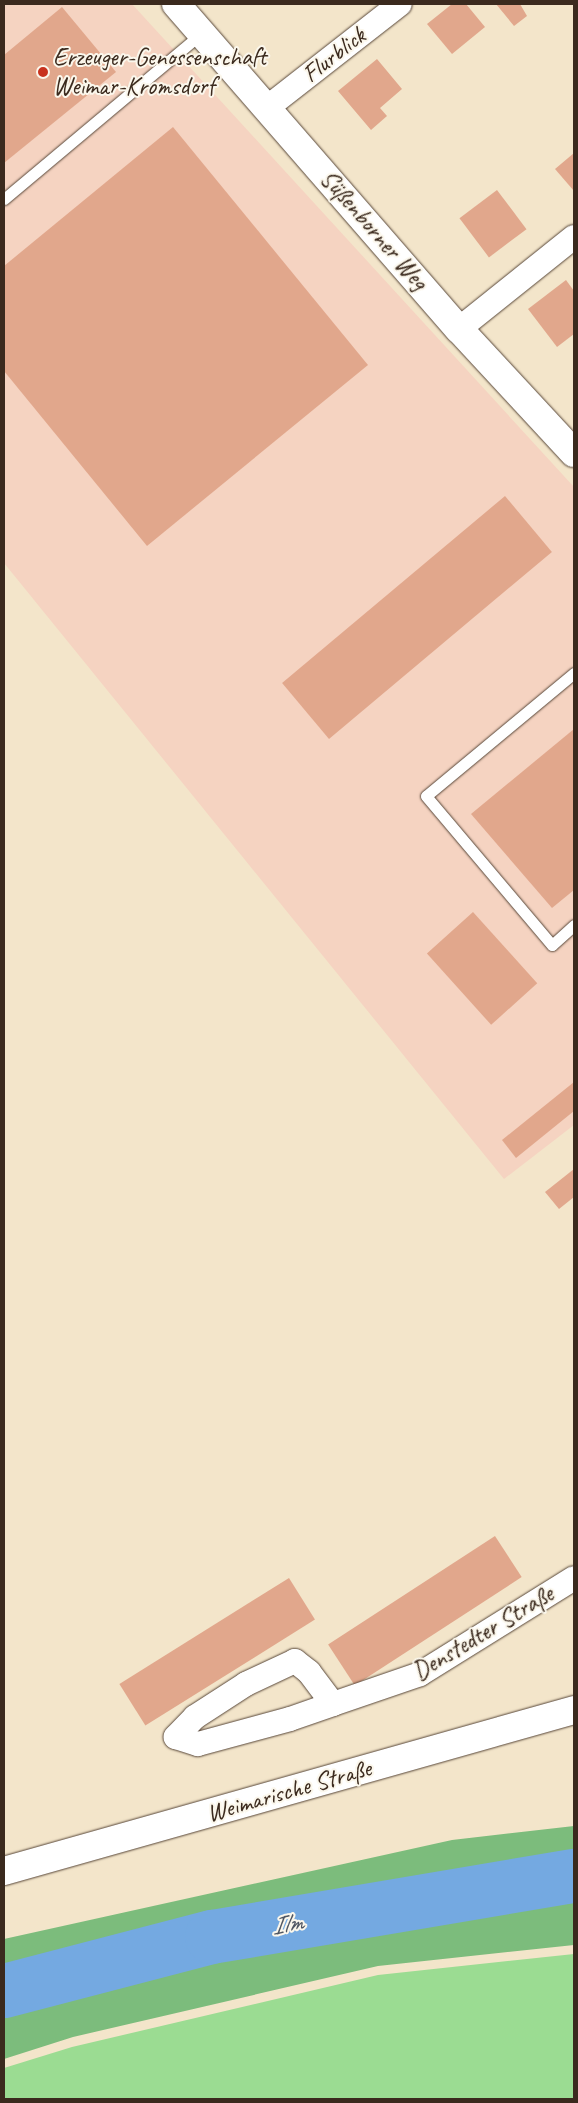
<!DOCTYPE html>
<meta charset="utf-8">
<style>
body{margin:0}
#map{position:relative;width:578px;height:2103px;overflow:hidden;background:#f3e5ca;font-family:Caveat,sans-serif}
div>[style]{position:absolute}
.built>*{inset:0;background:#f5d3c1}
.green>*{inset:0;background:#9bdc92}
.forest>*{inset:0;background:#7cbc7c}
.river>*{height:54px;margin:-27px;padding:0 27px;transform-origin:27px;border-radius:27px;background:#74a9e1}
.building>*{inset:0;background:#e1a78c;transform-origin:0 0}
.roads{filter:drop-shadow(0 0 1px #574638) drop-shadow(0 0 1px #574638)}
.service>*{height:11px;margin:-5.5px;padding:0 5.5px;transform-origin:5.5px;border-radius:5.5px;background:#fff}
.minor>*{height:24px;margin:-12px;padding:0 12px;transform-origin:12px;border-radius:12px;background:#fff}
.tertiary>*{height:28px;margin:-14px;padding:0 14px;transform-origin:14px;border-radius:14px;background:#fff}
.dots>*{width:14px;height:14px;translate:-50% -50%;box-sizing:border-box;border:2px solid #fbf7ec;border-radius:50%}
span{translate:-50% -50%;white-space:nowrap;text-align:center;line-height:1.15;-webkit-text-stroke:4px #fbf7ec;paint-order:stroke}
.street-label{font-size:25px;color:#3b2a1e}
.poi-label{font-size:25px;color:#3b2a1e}
.left{translate:0 -50%;text-align:left}
.water-label{font-size:26px;color:#4f5662;font-style:italic}
.frame{position:absolute;inset:0;border:5px solid #3b2a1e;pointer-events:none}
</style>
<div id="map">
<div class="built">
<i style="clip-path:polygon(4px 4px,132px 4px,574px 487px,574px 1125px,504px 1179px,4px 563px)"></i>
</div>
<div class="green">
<i style="clip-path:polygon(574px 1954px,574px 2099px,4px 2099px,4px 2068px,72px 2047px,378px 1975px)"></i>
</div>
<div class="forest">
<i style="clip-path:polygon(574px 1826px,574px 1945px,378px 1966px,73px 2037px,4px 2059px,4px 1939px,452px 1840px)"></i>
</div>
<div class="river">
<i style="left:4px;top:1991px;width:215px;rotate:-14.6deg"></i>
<i style="left:212px;top:1937px;width:367px;rotate:-9.6deg"></i>
</div>
<div class="building">
<i style="clip-path:polygon(452px 4px,466px 4px,485px 27px,452px 54px,427px 24px)"></i>
<i style="clip-path:polygon(496px 4px,520px 4px,527px 16px,514px 26px)"></i>
<i style="clip-path:polygon(62px 7px,116px 72px,4px 163px,4px 55px)"></i>
<i style="clip-path:polygon(377px 59px,402px 89px,380px 108px,387px 116px,371px 130px,338px 91px)"></i>
<i style="clip-path:polygon(173px 127px,368px 365px,147px 546px,4px 371px,4px 266px)"></i>
<i style="clip-path:polygon(574px 153px,574px 191px,555px 169px)"></i>
<i style="left:497px;top:190px;width:49px;height:47px;rotate:53deg"></i>
<i style="clip-path:polygon(566px 280px,574px 291px,574px 334px,557px 347px,528px 309px)"></i>
<i style="left:505px;top:496px;width:73px;height:291px;rotate:50deg"></i>
<i style="clip-path:polygon(574px 729px,574px 890px,552px 908px,471px 814px)"></i>
<i style="left:473px;top:912px;width:96px;height:62px;rotate:48deg"></i>
<i style="clip-path:polygon(574px 1082px,574px 1111px,516px 1158px,502px 1140px)"></i>
<i style="clip-path:polygon(574px 1169px,574px 1197px,559px 1209px,545px 1192px)"></i>
<i style="left:495px;top:1536px;width:49px;height:199px;rotate:57deg"></i>
<i style="left:289px;top:1578px;width:49px;height:200px;rotate:58deg"></i>
</div>
<div class="roads">
<div class="service">
<i style="left:4px;top:199px;width:258px;rotate:-40deg"></i>
<i style="left:574px;top:673px;width:192px;rotate:140.3deg"></i>
<i style="left:426px;top:796px;width:195px;rotate:49.8deg"></i>
<i style="left:552px;top:945px;width:30px;rotate:-42deg"></i>
</div>
<div class="minor">
<i style="left:268px;top:107px;width:167px;rotate:-38deg"></i>
<i style="left:459px;top:329px;width:147px;rotate:-38.7deg"></i>
<i style="left:333px;top:1704px;width:40px;rotate:-127deg"></i>
<i style="left:309px;top:1672px;width:18px;rotate:-142deg"></i>
<i style="left:295px;top:1661px;width:54px;rotate:154.9deg"></i>
<i style="left:246px;top:1684px;width:61px;rotate:147.1deg"></i>
<i style="left:195px;top:1717px;width:28px;rotate:134deg"></i>
<i style="left:176px;top:1737px;width:23px;rotate:18deg"></i>
<i style="left:198px;top:1744px;width:95px;rotate:-15.2deg"></i>
<i style="left:290px;top:1719px;width:46px;rotate:-19.2deg"></i>
<i style="left:333px;top:1704px;width:92px;rotate:-19deg"></i>
<i style="left:420px;top:1674px;width:181px;rotate:-31.9deg"></i>
</div>
<div class="tertiary">
<i style="left:176px;top:4px;width:431px;rotate:49deg"></i>
<i style="left:459px;top:329px;width:169px;rotate:47.2deg"></i>
<i style="left:4px;top:1871px;width:592px;rotate:-15.77deg"></i>
</div>
</div>
<div class="dots">
<i style="left:43px;top:72px;background:#c8321e"></i>
</div>
<div class="street-label">
<span style="left:334px;top:55px;rotate:-38deg">Flurblick</span>
<span style="left:374px;top:230px;rotate:49deg">Süßenborner Weg</span>
<span style="left:483px;top:1633px;rotate:-31deg">Denstedter Straße</span>
<span style="left:289px;top:1791px;rotate:-16deg">Weimarische Straße</span>
</div>
<div class="poi-label">
<span class="left" style="left:53px;top:72px">Erzeuger-Genossenschaft<br>Weimar-Kromsdorf</span>
</div>
<div class="water-label">
<span style="left:287px;top:1924px;rotate:-9deg">Ilm</span>
</div>
<div class="frame"></div>
</div>
